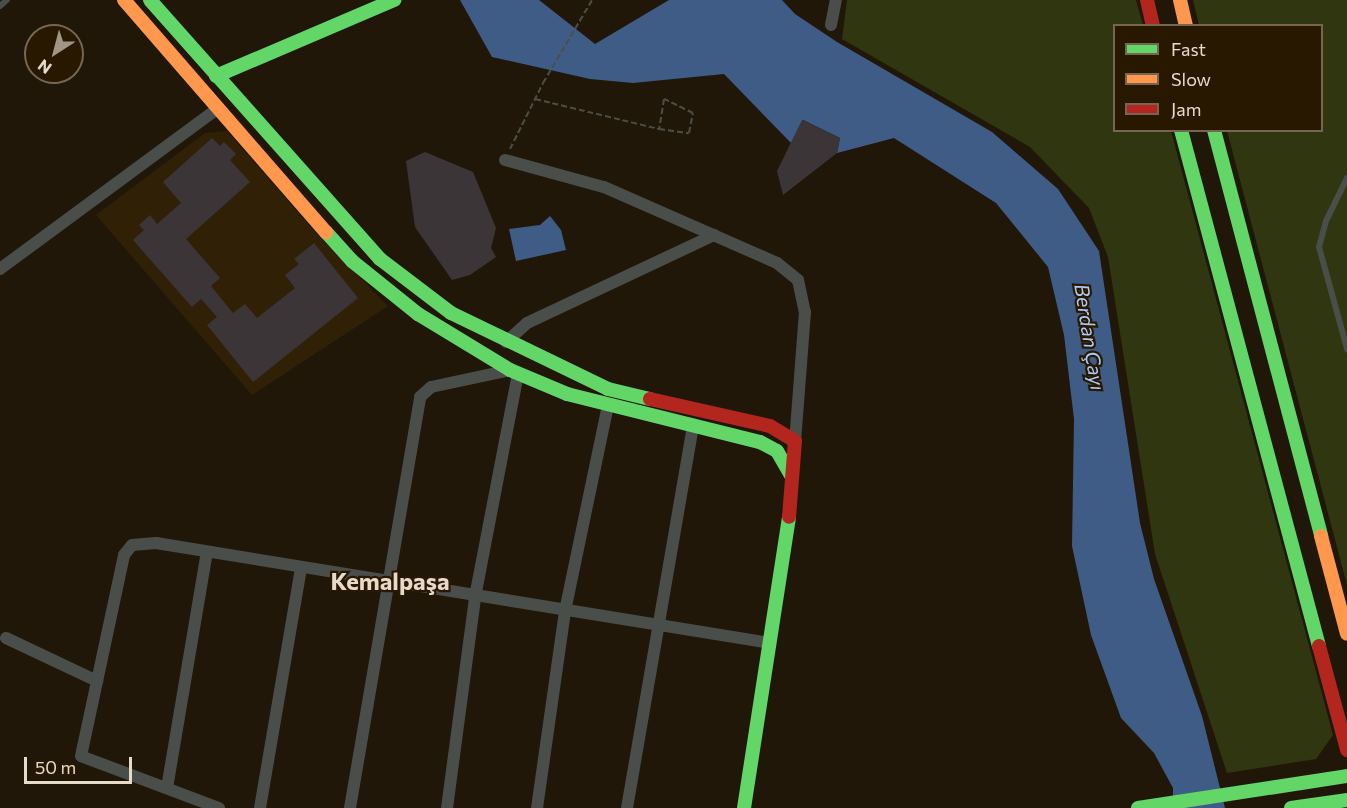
<!DOCTYPE html>
<meta charset="utf-8">
<style>
body{margin:0}
#map{position:relative;width:1347px;height:808px;overflow:hidden;background:#201709;font-family:Commissioner,sans-serif}
div>[style]{position:absolute}
.built>*{inset:0;background:#302006}
.green>*{inset:0;background:#30360f}
.water>*{inset:0;background:#3f5c87}
.building>*{inset:0;background:#3c3538}
.path>*{height:2px;margin-top:-1px;transform-origin:0;background:repeating-linear-gradient(90deg,#4d4d47 0 6px,transparent 0 9px)}
.lane>*{height:6px;margin:-3px;padding:0 3px;transform-origin:3px;border-radius:3px;background:#4a4e4a}
.street>*{height:12px;margin:-6px;padding:0 6px;transform-origin:6px;border-radius:6px;background:#4a4e4a}
.fast>*{height:14px;margin:-7px;padding:0 7px;transform-origin:7px;border-radius:7px;background:#63d668}
.slow>*{height:14px;margin:-7px;padding:0 7px;transform-origin:7px;border-radius:7px;background:#ff974d}
.jam>*{height:14px;margin:-7px;padding:0 7px;transform-origin:7px;border-radius:7px;background:#b3261e}
span{translate:-50% -50%;white-space:nowrap;text-align:center;line-height:1.15;-webkit-text-stroke:4.5px #291800;paint-order:stroke}
.water-label{font-size:20px;color:#adcbf7;font-style:italic}
.district-label{font-size:24px;color:#e6daca;font-weight:700}
.legend{position:absolute;left:1113px;top:24px;width:210px;height:108px;box-sizing:border-box;background:#291800;border:2px solid #756651;margin:0;padding:8px 10px;list-style:none;font-size:18px;color:#e6daca}
.legend li{display:flex;align-items:center;gap:12px;height:30px}
.legend b{width:30px;border:2px solid #756651}
.north{position:absolute;left:24px;top:24px;width:60px;height:60px;box-sizing:border-box;background:#291800;border:2px solid #756651;border-radius:50%;rotate:216deg;font-size:16px;font-weight:700;line-height:24px;text-align:center;color:#e6daca}
.north::after{content:'';display:block;margin:auto;width:21px;height:27px;background:#a19686;clip-path:polygon(50% 0,100% 100%,50% 72%,0 100%)}
.scale{position:absolute;left:24px;top:757px;width:108px;height:27px;box-sizing:border-box;border:3px solid #e6daca;border-top:0;padding-left:8px;font-size:18px;line-height:21px;white-space:nowrap;color:#e6daca;-webkit-text-stroke:4px #291800;paint-order:stroke}
</style>
<div id="map">
<div class="built">
<i style="clip-path:polygon(227px 131px,313px 230px,388px 306px,252px 395px,96px 215px,205px 133px)"></i>
</div>
<div class="green">
<i style="clip-path:polygon(847px 0,1136px 0,1143px 25px,1114px 26px,1114px 130px,1171px 131px,1333px 735px,1316px 759px,1227px 773px,1155px 554px,1108px 257px,1089px 208px,1030px 147px,842px 39px)"></i>
<i style="clip-path:polygon(1193px 0,1347px 0,1347px 585px,1227px 131px,1322px 130px,1322px 26px,1199px 25px)"></i>
</div>
<div class="water">
<i style="clip-path:polygon(460px 0,539px 0,595px 44px,669px 0,782px 0,795px 14px,837px 42px,992px 132px,1058px 189px,1099px 251px,1140px 523px,1154px 579px,1202px 716px,1225px 808px,1173px 808px,1173px 788px,1154px 753px,1121px 718px,1091px 635px,1072px 546px,1074px 419px,1064px 335px,1048px 267px,996px 203px,894px 138px,837px 153px,840px 138px,803px 120px,791px 143px,724px 74px,633px 83px,590px 79px,492px 57px)"></i>
<i style="clip-path:polygon(550px 216px,561px 230px,566px 250px,516px 261px,509px 229px,540px 225px)"></i>
</div>
<div class="building">
<i style="clip-path:polygon(802px 120px,840px 138px,837px 153px,783px 195px,777px 171px)"></i>
<i style="clip-path:polygon(212px 138px,220px 146px,224px 142px,236px 154px,230px 160px,250px 182px,186px 239px,220px 278px,211px 286px,233px 313px,245px 304px,257px 318px,295px 288px,285px 275px,299px 264px,294px 259px,314px 243px,358px 298px,253px 382px,207px 325px,217px 317px,201px 299px,192px 307px,133px 240px,144px 230px,139px 225px,150px 215px,157px 224px,181px 203px,163px 182px)"></i>
<i style="clip-path:polygon(425px 152px,473px 172px,496px 228px,491px 248px,496px 257px,470px 275px,452px 280px,415px 227px,406px 161px)"></i>
</div>
<div class="path">
<i style="left:535px;top:99px;width:128px;rotate:13.6deg"></i>
<i style="left:659px;top:129px;width:30px;rotate:8deg"></i>
<i style="left:689px;top:133px;width:20px;rotate:-79deg"></i>
<i style="left:693px;top:113px;width:32px;rotate:-154deg"></i>
<i style="left:664px;top:99px;width:30px;rotate:99deg"></i>
<i style="left:510px;top:149px;width:74px;rotate:-63.4deg"></i>
<i style="left:543px;top:83px;width:96px;rotate:-59.4deg"></i>
</div>
<div class="lane">
<i style="left:0;top:6px;width:9px;rotate:-41deg"></i>
<i style="left:1347px;top:178px;width:48px;rotate:116deg"></i>
<i style="left:1326px;top:221px;width:27px;rotate:105deg"></i>
<i style="left:1319px;top:247px;width:106px;rotate:74.6deg"></i>
</div>
<div class="street">
<i style="left:831px;top:25px;width:25px;rotate:-79deg"></i>
<i style="left:505px;top:160px;width:103px;rotate:15.3deg"></i>
<i style="left:604px;top:187px;width:189px;rotate:23.7deg"></i>
<i style="left:777px;top:263px;width:27px;rotate:39deg"></i>
<i style="left:798px;top:280px;width:33px;rotate:78deg"></i>
<i style="left:805px;top:312px;width:129px;rotate:94.4deg"></i>
<i style="left:0;top:269px;width:270px;rotate:-36.4deg"></i>
<i style="left:506px;top:342px;width:28px;rotate:-42deg"></i>
<i style="left:527px;top:323px;width:207px;rotate:-25.2deg"></i>
<i style="left:6px;top:638px;width:101px;rotate:25.3deg"></i>
<i style="left:167px;top:788px;width:239px;rotate:-80.4deg"></i>
<i style="left:219px;top:808px;width:147px;rotate:-159.4deg"></i>
<i style="left:81px;top:756px;width:206px;rotate:-77.9deg"></i>
<i style="left:124px;top:555px;width:13px;rotate:-51deg"></i>
<i style="left:132px;top:545px;width:24px;rotate:-5deg"></i>
<i style="left:156px;top:543px;width:622px;rotate:9.25deg"></i>
<i style="left:260px;top:808px;width:242px;rotate:-80.3deg"></i>
<i style="left:350px;top:808px;width:417px;rotate:-80.3deg"></i>
<i style="left:420px;top:397px;width:15px;rotate:-42deg"></i>
<i style="left:431px;top:387px;width:81px;rotate:-12.1deg"></i>
<i style="left:447px;top:808px;width:213px;rotate:-82.4deg"></i>
<i style="left:475px;top:597px;width:227px;rotate:-79.1deg"></i>
<i style="left:537px;top:808px;width:199px;rotate:-81.9deg"></i>
<i style="left:565px;top:611px;width:209px;rotate:-78.2deg"></i>
<i style="left:627px;top:808px;width:388px;rotate:-80.2deg"></i>
</div>
<div class="fast">
<i style="left:150px;top:0;width:346px;rotate:48.4deg"></i>
<i style="left:380px;top:259px;width:89px;rotate:37.3deg"></i>
<i style="left:451px;top:313px;width:174px;rotate:25.8deg"></i>
<i style="left:608px;top:389px;width:43px;rotate:13.4deg"></i>
<i style="left:216px;top:76px;width:194px;rotate:-23.1deg"></i>
<i style="left:1181px;top:130px;width:534px;rotate:75.03deg"></i>
<i style="left:1214px;top:130px;width:420px;rotate:75.2deg"></i>
<i style="left:326px;top:232px;width:39px;rotate:48deg"></i>
<i style="left:352px;top:261px;width:85px;rotate:38.8deg"></i>
<i style="left:418px;top:314px;width:108px;rotate:31.3deg"></i>
<i style="left:510px;top:370px;width:62px;rotate:22.8deg"></i>
<i style="left:567px;top:394px;width:199px;rotate:14deg"></i>
<i style="left:760px;top:442px;width:19px;rotate:28deg"></i>
<i style="left:777px;top:451px;width:30px;rotate:60deg"></i>
<i style="left:744px;top:808px;width:294px;rotate:-81.2deg"></i>
<i style="left:1138px;top:808px;width:211px;rotate:-8.7deg"></i>
<i style="left:1291px;top:808px;width:57px;rotate:-8.1deg"></i>
</div>
<div class="slow">
<i style="left:124px;top:0;width:308px;rotate:49deg"></i>
<i style="left:1180px;top:0;width:27px;rotate:77deg"></i>
<i style="left:1321px;top:536px;width:101px;rotate:75.1deg"></i>
</div>
<div class="jam">
<i style="left:1147px;top:0;width:27px;rotate:77deg"></i>
<i style="left:650px;top:399px;width:123px;rotate:12.7deg"></i>
<i style="left:770px;top:426px;width:29px;rotate:31deg"></i>
<i style="left:795px;top:441px;width:76px;rotate:94.5deg"></i>
<i style="left:1319px;top:646px;width:108px;rotate:74.9deg"></i>
</div>
<div class="water-label">
<span style="left:1090px;top:337px;rotate:81deg">Berdan Çayı</span>
</div>
<div class="district-label">
<span style="left:390px;top:581px">Kemalpaşa</span>
</div>
<ul class="legend">
<li><b style="height:8px;background:#63d668"></b>Fast</li>
<li><b style="height:8px;background:#ff974d"></b>Slow</li>
<li><b style="height:8px;background:#b3261e"></b>Jam</li>
</ul>
<div class="north">N</div>
<div class="scale">50 m</div>
</div>
